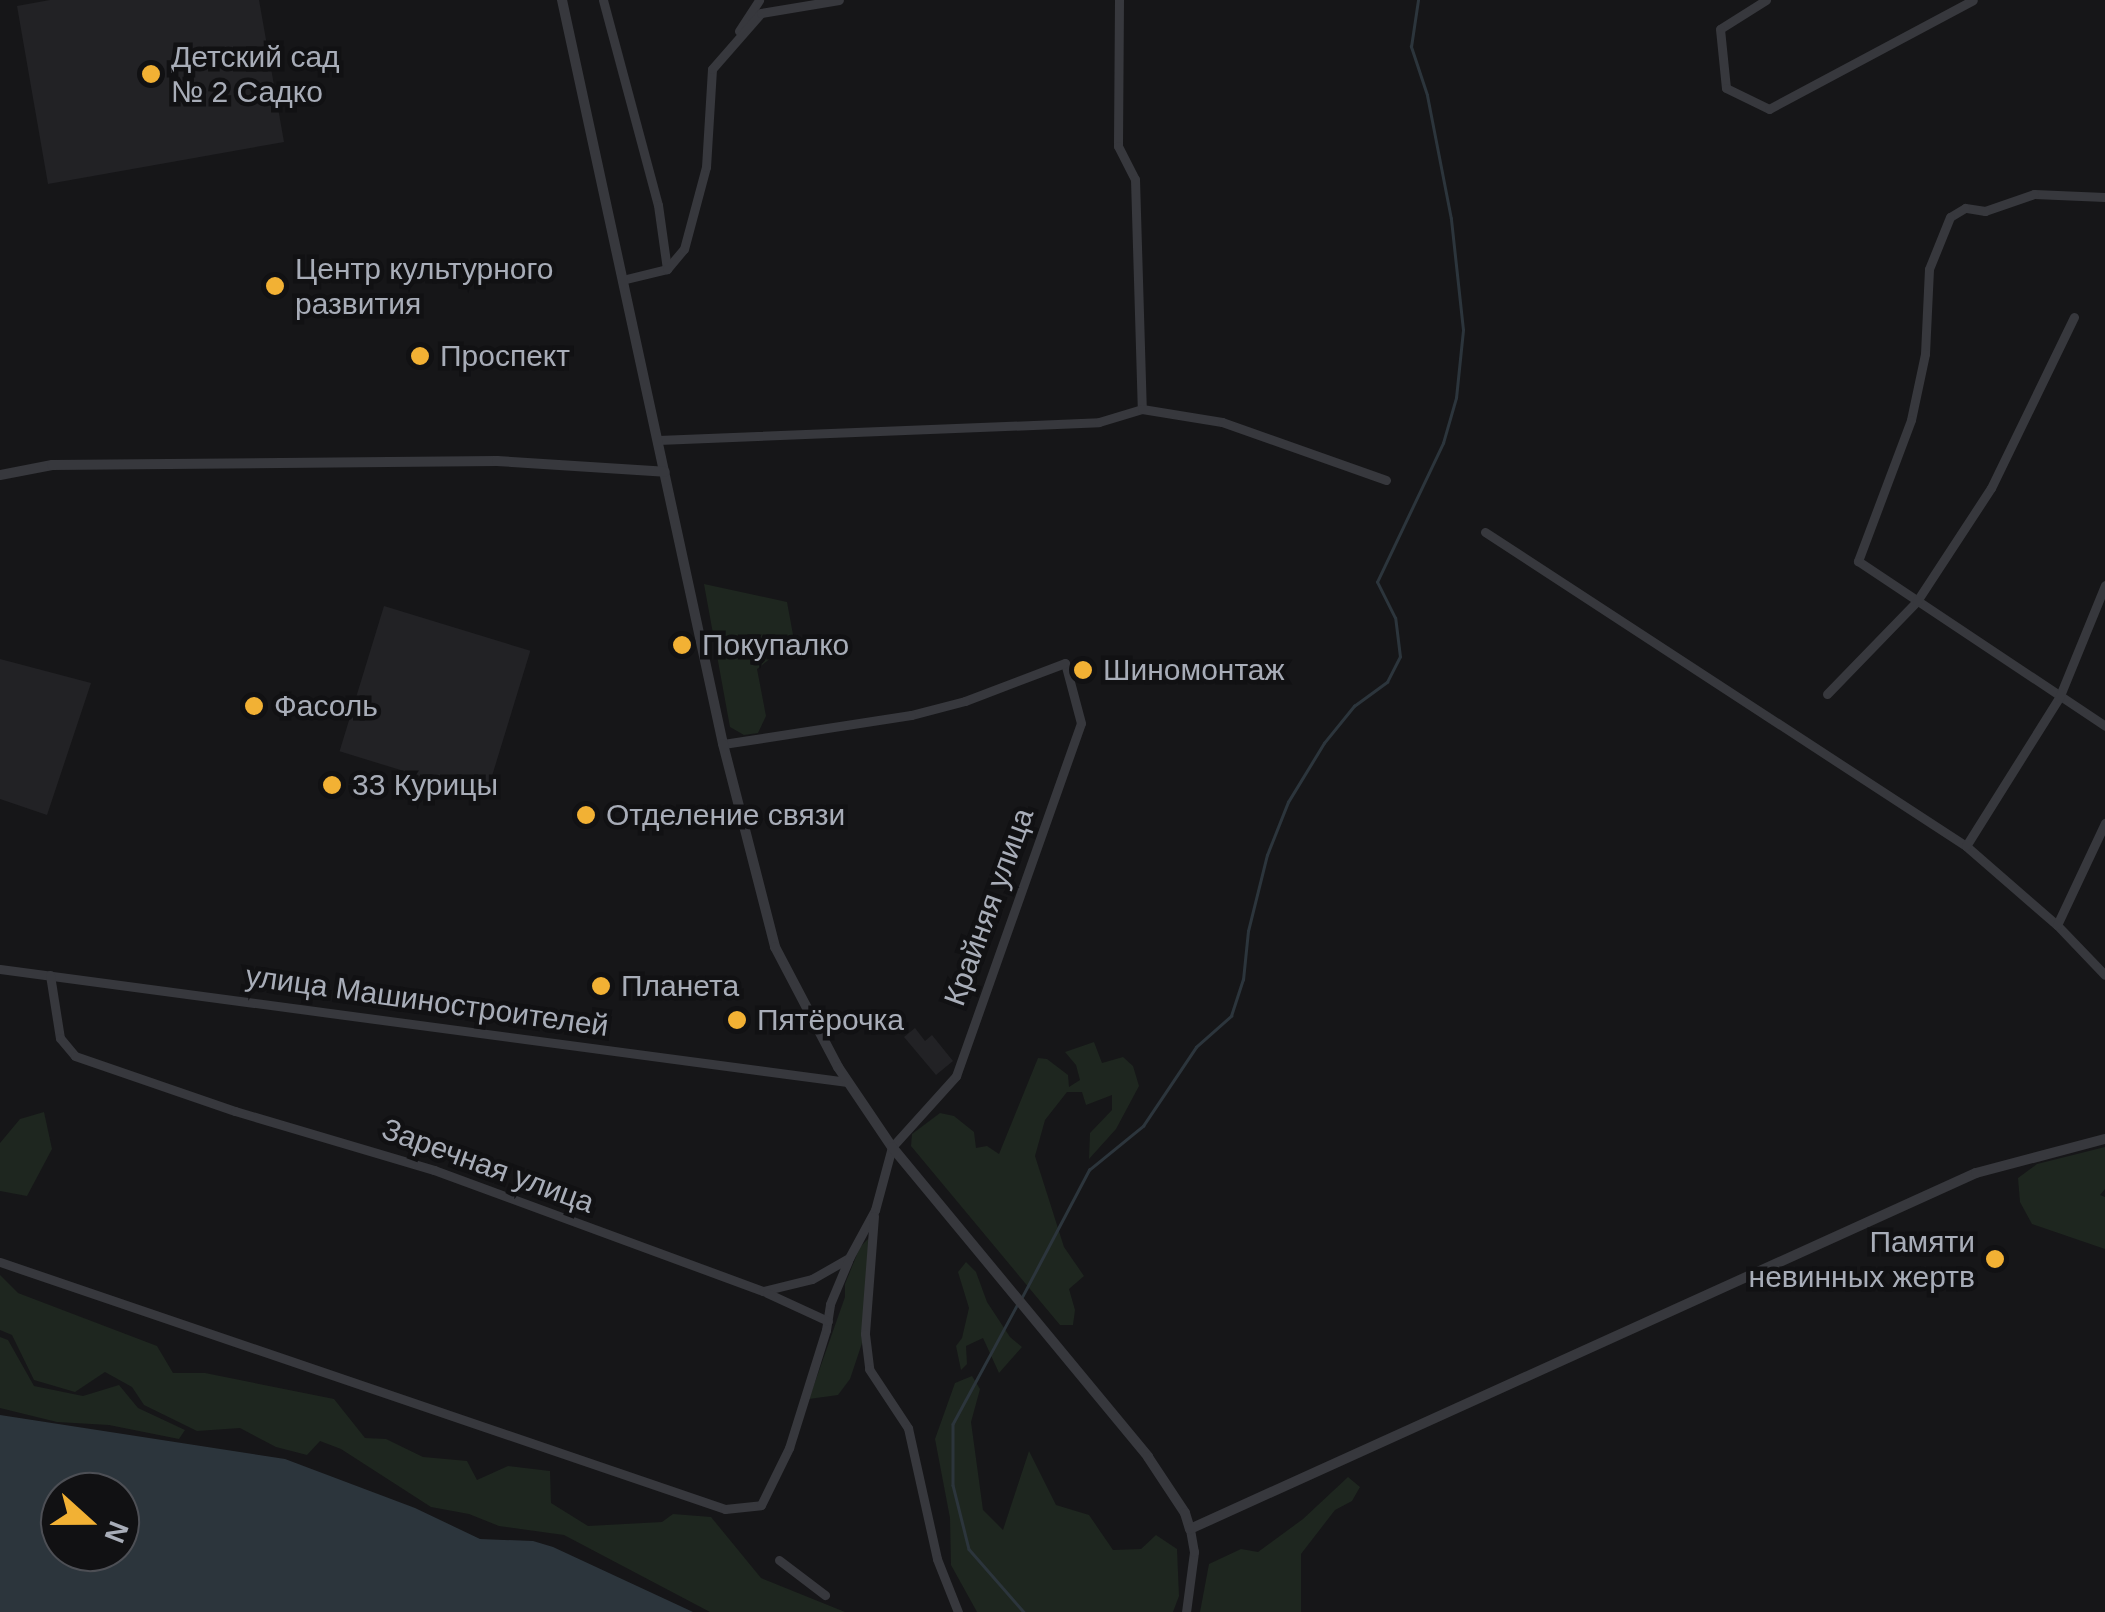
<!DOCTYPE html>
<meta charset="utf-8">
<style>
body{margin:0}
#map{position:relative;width:2105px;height:1612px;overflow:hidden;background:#161618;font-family:Helvetica,sans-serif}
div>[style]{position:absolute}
.built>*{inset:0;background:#222225;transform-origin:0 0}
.green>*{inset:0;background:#1e261f}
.water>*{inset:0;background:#2c353c}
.stream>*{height:2.5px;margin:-1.25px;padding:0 1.25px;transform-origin:1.25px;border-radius:1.25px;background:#2c353c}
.minor>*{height:9px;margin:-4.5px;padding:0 4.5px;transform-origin:4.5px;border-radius:4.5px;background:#37383d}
.tertiary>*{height:10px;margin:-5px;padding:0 5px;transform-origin:5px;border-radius:5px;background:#37383d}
.dots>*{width:28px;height:28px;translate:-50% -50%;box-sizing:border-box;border:5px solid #111113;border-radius:50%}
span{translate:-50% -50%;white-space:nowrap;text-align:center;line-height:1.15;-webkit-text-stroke:9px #111113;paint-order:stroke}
.poi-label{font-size:30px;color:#a8adb8}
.left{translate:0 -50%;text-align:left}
.right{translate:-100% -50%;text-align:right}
.street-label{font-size:30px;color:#a8adb8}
.north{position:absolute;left:40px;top:1472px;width:100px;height:100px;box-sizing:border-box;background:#111113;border:2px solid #4d4f55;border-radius:50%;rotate:111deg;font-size:28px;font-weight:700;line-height:40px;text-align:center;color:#a8adb8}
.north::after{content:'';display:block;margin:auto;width:35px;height:45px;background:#f2b134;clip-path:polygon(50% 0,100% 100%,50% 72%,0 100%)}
</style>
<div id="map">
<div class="built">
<i style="clip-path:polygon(50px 0,259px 0,284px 142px,48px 184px,17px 6px)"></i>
<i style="left:384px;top:606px;width:153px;height:152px;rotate:17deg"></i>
<i style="clip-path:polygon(0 659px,91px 683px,47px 815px,0 799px)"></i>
<i style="clip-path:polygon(915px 1028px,925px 1041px,932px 1035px,953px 1061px,936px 1075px,904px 1037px)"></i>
</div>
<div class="green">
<i style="clip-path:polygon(704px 584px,787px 602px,794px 640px,757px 669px,766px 716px,758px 733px,744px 735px,730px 727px)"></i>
<i style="clip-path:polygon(1094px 1042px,1102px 1063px,1123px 1057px,1133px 1066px,1139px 1086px,1116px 1129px,1089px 1159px,1090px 1133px,1112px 1110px,1112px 1095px,1086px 1105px,1082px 1092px,1067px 1092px,1045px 1120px,1035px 1156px,1064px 1247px,1084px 1276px,1069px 1289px,1075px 1310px,1073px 1325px,1060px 1325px,911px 1146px,912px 1134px,940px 1113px,954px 1116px,974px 1132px,976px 1148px,987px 1146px,999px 1154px,1038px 1058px,1047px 1059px,1068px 1075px,1069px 1087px,1080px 1080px,1076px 1065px,1065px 1052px)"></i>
<i style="clip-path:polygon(44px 1112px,52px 1149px,27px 1196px,0 1191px,0 1143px,20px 1119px)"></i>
<i style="clip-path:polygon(2105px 1147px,2105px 1189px,2100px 1195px,2105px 1197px,2105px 1249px,2032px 1224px,2020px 1202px,2018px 1178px,2037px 1164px)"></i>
<i style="clip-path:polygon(870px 1237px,862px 1343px,850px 1379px,838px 1395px,809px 1399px,845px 1297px,845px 1284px,860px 1247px)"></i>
<i style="clip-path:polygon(966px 1262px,976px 1272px,987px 1302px,1010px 1337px,1022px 1347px,999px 1373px,983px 1338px,966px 1346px,967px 1364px,961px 1370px,956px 1346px,962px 1338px,969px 1308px,958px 1272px)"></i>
<i style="clip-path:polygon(0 1275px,18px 1293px,157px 1346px,173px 1373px,205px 1373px,334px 1399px,365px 1438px,386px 1439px,423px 1457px,467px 1461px,477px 1480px,508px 1466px,550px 1471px,551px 1503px,588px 1526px,662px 1522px,673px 1514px,711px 1517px,761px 1578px,845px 1612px,710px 1612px,564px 1535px,499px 1526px,469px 1514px,431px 1507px,341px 1449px,320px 1441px,307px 1455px,276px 1447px,240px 1428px,197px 1431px,144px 1405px,132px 1387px,105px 1372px,75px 1392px,34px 1380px,12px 1335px,0 1330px)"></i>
<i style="clip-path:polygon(0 1337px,8px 1340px,34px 1386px,83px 1396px,119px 1385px,138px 1408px,185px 1430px,179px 1439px,109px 1425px,57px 1422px,0 1408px)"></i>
<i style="clip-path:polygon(972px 1376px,980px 1389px,971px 1422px,983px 1510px,1003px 1530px,1029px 1451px,1056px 1505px,1089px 1515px,1113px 1550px,1141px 1549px,1156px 1535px,1177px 1549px,1179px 1596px,1173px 1612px,977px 1612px,951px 1565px,950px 1518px,935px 1439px,955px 1383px)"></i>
<i style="clip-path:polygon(1348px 1477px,1360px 1487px,1352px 1501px,1335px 1510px,1301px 1554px,1301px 1612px,1200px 1612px,1209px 1564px,1241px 1549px,1258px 1552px,1303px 1519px)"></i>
</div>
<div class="water">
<i style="clip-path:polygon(evenodd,0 1415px,285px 1459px,415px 1508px,480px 1539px,533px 1541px,553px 1547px,693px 1612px,0 1612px,0 1415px,60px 1492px,120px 1492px,120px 1552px,60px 1552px,60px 1492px)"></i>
</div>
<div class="stream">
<i style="left:1022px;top:1297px;width:144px;rotate:-62.2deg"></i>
<i style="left:1089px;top:1170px;width:70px;rotate:-39.2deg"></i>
<i style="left:1143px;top:1126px;width:95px;rotate:-56.1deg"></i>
<i style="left:1196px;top:1047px;width:47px;rotate:-41.5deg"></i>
<i style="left:1231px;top:1016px;width:38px;rotate:-72deg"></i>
<i style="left:1243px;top:980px;width:49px;rotate:-84.2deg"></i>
<i style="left:1248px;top:931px;width:78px;rotate:-76deg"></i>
<i style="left:1267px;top:855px;width:57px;rotate:-68.4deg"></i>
<i style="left:1288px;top:802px;width:69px;rotate:-58.6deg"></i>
<i style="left:1324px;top:743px;width:48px;rotate:-51deg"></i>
<i style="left:1354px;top:706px;width:41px;rotate:-36deg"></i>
<i style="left:1387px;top:682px;width:28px;rotate:-63deg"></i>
<i style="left:1400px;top:657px;width:39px;rotate:-97deg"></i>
<i style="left:1395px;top:618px;width:40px;rotate:-116.6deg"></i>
<i style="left:1377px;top:582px;width:154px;rotate:-64.6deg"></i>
<i style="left:1443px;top:443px;width:47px;rotate:-73.9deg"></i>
<i style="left:1456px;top:398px;width:68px;rotate:-84.1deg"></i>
<i style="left:1463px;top:330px;width:112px;rotate:-96.2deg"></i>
<i style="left:1451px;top:219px;width:126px;rotate:-101deg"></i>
<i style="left:1427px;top:95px;width:51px;rotate:-108.4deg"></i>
<i style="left:1411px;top:47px;width:48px;rotate:-81.5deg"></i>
<i style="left:1018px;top:1304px;width:136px;rotate:118.4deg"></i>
<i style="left:953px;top:1424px;width:61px;rotate:90deg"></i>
<i style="left:953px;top:1485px;width:66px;rotate:76deg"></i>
<i style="left:969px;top:1549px;width:84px;rotate:48.9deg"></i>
</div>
<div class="minor">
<i style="left:603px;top:0;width:212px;rotate:75deg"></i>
<i style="left:658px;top:205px;width:65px;rotate:82deg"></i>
<i style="left:1119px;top:0;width:146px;rotate:90.4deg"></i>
<i style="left:1118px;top:146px;width:37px;rotate:63deg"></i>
<i style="left:1135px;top:179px;width:230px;rotate:88.3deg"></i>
<i style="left:1766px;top:0;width:54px;rotate:147.8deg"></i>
<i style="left:1720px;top:29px;width:59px;rotate:84.2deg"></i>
<i style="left:1726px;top:88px;width:48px;rotate:26deg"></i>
<i style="left:1769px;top:109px;width:231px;rotate:-28.1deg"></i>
<i style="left:739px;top:31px;width:37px;rotate:-57deg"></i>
<i style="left:2105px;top:197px;width:71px;rotate:-177.6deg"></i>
<i style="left:2034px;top:194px;width:52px;rotate:160.9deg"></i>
<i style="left:1985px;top:211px;width:20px;rotate:-171deg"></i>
<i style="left:1965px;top:208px;width:17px;rotate:149deg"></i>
<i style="left:1950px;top:217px;width:56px;rotate:112deg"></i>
<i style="left:1929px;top:269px;width:85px;rotate:92.7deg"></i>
<i style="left:1925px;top:354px;width:67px;rotate:102deg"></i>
<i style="left:1911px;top:420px;width:151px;rotate:110.6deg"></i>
<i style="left:1858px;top:561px;width:297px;rotate:33.7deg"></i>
<i style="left:622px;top:280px;width:46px;rotate:-13.7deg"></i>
<i style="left:667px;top:269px;width:26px;rotate:-50deg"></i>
<i style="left:684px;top:249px;width:85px;rotate:-75deg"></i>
<i style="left:706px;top:167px;width:98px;rotate:-86.5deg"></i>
<i style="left:712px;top:69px;width:74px;rotate:-48.8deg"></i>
<i style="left:761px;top:13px;width:79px;rotate:-9.5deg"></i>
<i style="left:658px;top:440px;width:441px;rotate:-2.3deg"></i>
<i style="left:1099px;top:422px;width:45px;rotate:-16.8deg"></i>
<i style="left:1142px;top:409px;width:81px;rotate:9.2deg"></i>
<i style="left:1222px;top:422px;width:174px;rotate:19.5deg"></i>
<i style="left:1485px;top:532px;width:574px;rotate:33.14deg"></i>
<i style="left:1966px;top:846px;width:121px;rotate:41deg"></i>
<i style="left:2057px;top:925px;width:69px;rotate:46.2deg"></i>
<i style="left:1827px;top:694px;width:129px;rotate:-45.9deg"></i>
<i style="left:1917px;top:601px;width:135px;rotate:-56.8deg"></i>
<i style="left:1991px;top:488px;width:190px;rotate:-64.1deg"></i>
<i style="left:1966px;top:846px;width:175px;rotate:-57.9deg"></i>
<i style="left:2059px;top:698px;width:122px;rotate:-67.8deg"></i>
<i style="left:2057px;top:925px;width:113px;rotate:-64.8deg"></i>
<i style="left:0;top:969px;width:855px;rotate:7.6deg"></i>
<i style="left:50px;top:975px;width:64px;rotate:81deg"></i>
<i style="left:60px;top:1038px;width:23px;rotate:50deg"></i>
<i style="left:75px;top:1056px;width:169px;rotate:19deg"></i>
<i style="left:235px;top:1111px;width:208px;rotate:16.5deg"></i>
<i style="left:434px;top:1170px;width:351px;rotate:20.2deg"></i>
<i style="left:763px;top:1291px;width:50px;rotate:-13.8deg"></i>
<i style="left:812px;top:1279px;width:43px;rotate:-29.6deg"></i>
<i style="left:849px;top:1258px;width:55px;rotate:-61.6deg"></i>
<i style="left:875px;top:1210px;width:65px;rotate:-74.9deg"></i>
<i style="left:892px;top:1147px;width:96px;rotate:-48deg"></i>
<i style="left:956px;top:1076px;width:374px;rotate:-70.5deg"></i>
<i style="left:1081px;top:723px;width:62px;rotate:-104.9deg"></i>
<i style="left:1065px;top:663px;width:107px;rotate:159.2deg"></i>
<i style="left:965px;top:701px;width:56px;rotate:165.5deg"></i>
<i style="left:911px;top:715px;width:190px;rotate:171.2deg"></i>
<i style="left:874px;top:1216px;width:118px;rotate:94.4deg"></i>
<i style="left:865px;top:1334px;width:35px;rotate:83deg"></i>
<i style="left:869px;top:1369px;width:71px;rotate:56.5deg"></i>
<i style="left:908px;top:1428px;width:134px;rotate:77.5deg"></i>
<i style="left:937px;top:1559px;width:57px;rotate:68.4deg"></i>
<i style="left:0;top:1262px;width:766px;rotate:18.81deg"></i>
<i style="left:725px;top:1509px;width:36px;rotate:-6deg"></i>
<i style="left:761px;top:1505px;width:64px;rotate:-63.8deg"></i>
<i style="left:789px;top:1448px;width:124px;rotate:-72.6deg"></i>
<i style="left:826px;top:1330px;width:26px;rotate:-81deg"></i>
<i style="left:830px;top:1304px;width:47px;rotate:-67.3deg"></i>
<i style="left:767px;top:1293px;width:67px;rotate:24.7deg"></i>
<i style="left:779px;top:1560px;width:58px;rotate:37.3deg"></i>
<i style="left:1186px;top:1612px;width:61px;rotate:-82.4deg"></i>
<i style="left:1194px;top:1552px;width:23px;rotate:-100deg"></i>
</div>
<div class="tertiary">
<i style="left:562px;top:0;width:761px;rotate:77.79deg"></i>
<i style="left:723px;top:744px;width:210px;rotate:75.6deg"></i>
<i style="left:775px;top:947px;width:136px;rotate:62.3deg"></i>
<i style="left:838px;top:1067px;width:97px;rotate:56deg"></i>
<i style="left:892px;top:1147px;width:402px;rotate:50.4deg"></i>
<i style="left:1148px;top:1457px;width:67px;rotate:56.5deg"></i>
<i style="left:1185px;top:1513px;width:17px;rotate:73deg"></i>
<i style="left:1190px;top:1529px;width:863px;rotate:-24.37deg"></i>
<i style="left:1976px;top:1173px;width:133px;rotate:-14.8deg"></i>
<i style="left:0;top:475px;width:53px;rotate:-10.9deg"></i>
<i style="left:52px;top:465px;width:445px;rotate:-0.5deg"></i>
<i style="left:497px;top:461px;width:168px;rotate:3.7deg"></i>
</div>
<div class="dots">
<i style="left:151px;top:74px;background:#f2b134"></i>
<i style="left:275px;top:286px;background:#f2b134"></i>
<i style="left:420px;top:356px;background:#f2b134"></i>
<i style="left:682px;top:645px;background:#f2b134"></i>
<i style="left:1083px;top:670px;background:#f2b134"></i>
<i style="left:254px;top:706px;background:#f2b134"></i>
<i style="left:332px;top:785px;background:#f2b134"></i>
<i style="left:586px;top:815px;background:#f2b134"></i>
<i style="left:601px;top:986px;background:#f2b134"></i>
<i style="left:737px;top:1020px;background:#f2b134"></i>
<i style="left:1995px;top:1259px;background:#f2b134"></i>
</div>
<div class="poi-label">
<span class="left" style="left:171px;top:74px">Детский сад<br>№ 2 Садко</span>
<span class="left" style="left:295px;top:286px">Центр культурного<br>развития</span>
<span class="left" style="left:440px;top:356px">Проспект</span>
<span class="left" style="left:702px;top:645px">Покупалко</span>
<span class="left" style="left:1103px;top:670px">Шиномонтаж</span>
<span class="left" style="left:274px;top:706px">Фасоль</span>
<span class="left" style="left:352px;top:785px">33 Курицы</span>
<span class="left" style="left:606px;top:815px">Отделение связи</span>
<span class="left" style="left:621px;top:986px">Планета</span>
<span class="left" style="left:757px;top:1020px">Пятёрочка</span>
<span class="right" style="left:1975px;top:1259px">Памяти<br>невинных жертв</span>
</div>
<div class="street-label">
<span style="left:989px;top:907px;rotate:-70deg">Крайняя улица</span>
<span style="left:427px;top:1001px;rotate:8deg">улица Машиностроителей</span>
<span style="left:488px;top:1166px;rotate:20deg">Заречная улица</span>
</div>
<div class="north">N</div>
</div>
